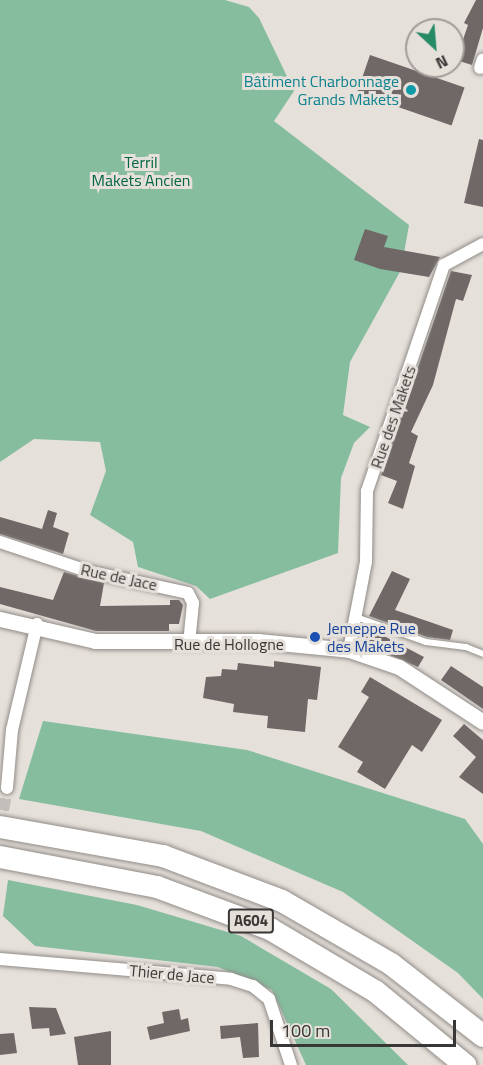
<!DOCTYPE html>
<meta charset="utf-8">
<style>
body{margin:0}
#map{position:relative;width:483px;height:1065px;overflow:hidden;background:#e6e0db;font-family:"Titillium Web",sans-serif}
div>[style]{position:absolute}
.forest>*{inset:0;background:#86bd9f}
.building>*{inset:0;background:#6f6866;transform-origin:0 0}
.minor-tunnel>*{height:12px;margin-top:-6px;transform-origin:0;background:repeating-linear-gradient(90deg,#c3beba 0 12px,transparent 0 18px)}
.roads{filter:drop-shadow(0 0 2px #918c87) drop-shadow(0 0 2px #918c87)}
.service>*{height:6px;margin:-3px;padding:0 3px;transform-origin:3px;border-radius:3px;background:#fff}
.minor>*{height:12px;margin:-6px;padding:0 6px;transform-origin:6px;border-radius:6px;background:#fff}
.tertiary>*{height:15px;margin:-7.5px;padding:0 7.5px;transform-origin:7.5px;border-radius:7.5px;background:#fff}
.motorway>*{height:22px;margin:-11px;padding:0 11px;transform-origin:11px;border-radius:11px;background:#fff}
.dots>*{width:16px;height:16px;translate:-50% -50%;box-sizing:border-box;border:3px solid #e6e0db;border-radius:50%}
span{translate:-50% -50%;white-space:nowrap;text-align:center;line-height:1.15;-webkit-text-stroke:6px #e6e0db;paint-order:stroke}
.shield-label span{padding:2px 4px;background:#e6e0db;border:2px solid;border-radius:4px;-webkit-text-stroke-width:0}
.shield-label{font-size:15px;color:#393735;font-weight:700}
.culture-label{font-size:16px;color:#0d838f}
.right{translate:-100% -50%;text-align:right}
.park-label{font-size:16px;color:#006642}
.street-label{font-size:16px;color:#393735}
.transit-label{font-size:16px;color:#164399}
.left{translate:0 -50%;text-align:left}
.north{position:absolute;left:405px;top:18px;width:60px;height:60px;box-sizing:border-box;background:#e6e0db;border:2px solid #a19c99;border-radius:50%;rotate:154deg;font-size:16px;font-weight:700;line-height:24px;text-align:center;color:#393735}
.north::after{content:'';display:block;margin:auto;width:21px;height:27px;background:#268a65;clip-path:polygon(50% 0,100% 100%,50% 72%,0 100%)}
.scale{position:absolute;left:270px;top:1020px;width:186px;height:27px;box-sizing:border-box;border:3px solid #393735;border-top:0;padding-left:8px;font-size:18px;line-height:21px;white-space:nowrap;color:#393735;-webkit-text-stroke:4px #e6e0db;paint-order:stroke}
</style>
<div id="map">
<div class="forest">
<i style="clip-path:polygon(0 0,225px 0,249px 7px,259px 18px,294px 91px,274px 121px,409px 225px,401px 270px,350px 362px,343px 415px,370px 427px,354px 443px,341px 478px,338px 553px,210px 599px,196px 586px,138px 567px,133px 542px,90px 515px,106px 471px,100px 442px,34px 439px,0 462px)"></i>
<i style="clip-path:polygon(43px 721px,247px 750px,465px 819px,483px 844px,483px 999px,458px 973px,343px 892px,201px 831px,19px 799px)"></i>
<i style="clip-path:polygon(8px 880px,137px 905px,241px 936px,331px 989px,408px 1065px,306px 1065px,272px 990px,218px 967px,35px 946px,3px 916px)"></i>
</div>
<div class="building">
<i style="clip-path:polygon(476px 0,483px 0,483px 28px,472px 65px,456px 60px,468px 25px,464px 23px)"></i>
<i style="left:370px;top:55px;width:100px;height:40px;rotate:19deg"></i>
<i style="clip-path:polygon(479px 139px,483px 140px,483px 207px,464px 203px)"></i>
<i style="clip-path:polygon(365px 229px,388px 236px,384px 247px,440px 257px,429px 277px,380px 269px,354px 260px)"></i>
<i style="clip-path:polygon(451px 271px,472px 275px,463px 301px,456px 299px,433px 385px,411px 432px,418px 436px,409px 463px,415px 466px,403px 509px,388px 503px,397px 481px,381px 475px)"></i>
<i style="clip-path:polygon(48px 510px,57px 513px,53px 527px,69px 533px,63px 554px,0 534px,0 517px,42px 529px)"></i>
<i style="clip-path:polygon(392px 571px,410px 579px,395px 610px,453px 630px,450px 640px,427px 637px,369px 616px)"></i>
<i style="clip-path:polygon(64px 572px,104px 583px,100px 606px,170px 605px,170px 600px,179px 600px,183px 605px,179px 624px,169px 624px,169px 631px,96px 631px,0 604px,0 587px,53px 600px)"></i>
<i style="clip-path:polygon(365px 626px,424px 657px,418px 667px,359px 642px)"></i>
<i style="clip-path:polygon(274px 661px,321px 667px,317px 700px,308px 699px,305px 732px,267px 728px,268px 716px,233px 712px,234px 704px,203px 698px,206px 677px,221px 676px,222px 669px,237px 670px,238px 663px,274px 667px)"></i>
<i style="clip-path:polygon(451px 666px,483px 687px,483px 709px,441px 680px)"></i>
<i style="clip-path:polygon(370px 677px,442px 720px,422px 752px,412px 745px,385px 789px,357px 772px,363px 762px,338px 747px,369px 697px,361px 692px)"></i>
<i style="clip-path:polygon(464px 724px,483px 740px,483px 794px,459px 777px,476px 757px,453px 736px)"></i>
<i style="clip-path:polygon(29px 1007px,56px 1008px,66px 1034px,50px 1036px,49px 1028px,32px 1029px)"></i>
<i style="clip-path:polygon(179px 1009px,181px 1020px,188px 1018px,190px 1031px,150px 1040px,147px 1027px,164px 1023px,162px 1012px)"></i>
<i style="clip-path:polygon(258px 1023px,259px 1057px,243px 1058px,240px 1037px,221px 1039px,220px 1026px)"></i>
<i style="clip-path:polygon(111px 1031px,111px 1065px,78px 1065px,74px 1037px)"></i>
<i style="clip-path:polygon(14px 1033px,17px 1053px,0 1055px,0 1034px)"></i>
</div>
<div class="minor-tunnel">
<i style="left:0;top:828px;width:41px;rotate:-80.1deg"></i>
</div>
<div class="roads">
<div class="service">
<i style="left:356px;top:617px;width:74px;rotate:19.7deg"></i>
<i style="left:426px;top:642px;width:40px;rotate:7.1deg"></i>
<i style="left:466px;top:647px;width:18px;rotate:22deg"></i>
</div>
<div class="minor">
<i style="left:480px;top:68px;width:9px;rotate:-72deg"></i>
<i style="left:0;top:542px;width:92px;rotate:18.4deg"></i>
<i style="left:87px;top:571px;width:103px;rotate:12.3deg"></i>
<i style="left:188px;top:593px;width:11px;rotate:63deg"></i>
<i style="left:193px;top:603px;width:41px;rotate:95.6deg"></i>
<i style="left:349px;top:650px;width:90px;rotate:-79.1deg"></i>
<i style="left:366px;top:562px;width:71px;rotate:-89.2deg"></i>
<i style="left:367px;top:491px;width:239px;rotate:-71.2deg"></i>
<i style="left:444px;top:265px;width:44px;rotate:-28.3deg"></i>
<i style="left:7px;top:788px;width:58px;rotate:-85.1deg"></i>
<i style="left:12px;top:730px;width:109px;rotate:-76.7deg"></i>
<i style="left:0;top:959px;width:232px;rotate:4.9deg"></i>
<i style="left:231px;top:979px;width:23px;rotate:18deg"></i>
<i style="left:253px;top:986px;width:21px;rotate:39deg"></i>
<i style="left:269px;top:999px;width:70px;rotate:71.6deg"></i>
</div>
<div class="tertiary">
<i style="left:0;top:619px;width:98px;rotate:13deg"></i>
<i style="left:95px;top:641px;width:163px"></i>
<i style="left:258px;top:641px;width:91px;rotate:5.6deg"></i>
<i style="left:349px;top:650px;width:53px;rotate:18.8deg"></i>
<i style="left:399px;top:667px;width:100px;rotate:33.2deg"></i>
</div>
<div class="motorway">
<i style="left:0;top:827px;width:166px;rotate:10.1deg"></i>
<i style="left:163px;top:856px;width:127px;rotate:20.7deg"></i>
<i style="left:282px;top:901px;width:126px;rotate:30deg"></i>
<i style="left:391px;top:964px;width:117px;rotate:38deg"></i>
<i style="left:0;top:857px;width:160px;rotate:10.8deg"></i>
<i style="left:157px;top:887px;width:121px;rotate:20.4deg"></i>
<i style="left:270px;top:929px;width:122px;rotate:30.6deg"></i>
<i style="left:375px;top:991px;width:117px;rotate:39.4deg"></i>
</div>
</div>
<div class="dots">
<i style="left:411px;top:90px;background:#0f9aa8"></i>
<i style="left:315px;top:637px;background:#1a4fb4"></i>
</div>
<div class="shield-label">
<span style="left:251px;top:921px">A604</span>
</div>
<div class="culture-label">
<span class="right" style="left:399px;top:90px">Bâtiment Charbonnage<br>Grands Makets</span>
</div>
<div class="park-label">
<span style="left:141px;top:171px">Terril<br>Makets Ancien</span>
</div>
<div class="street-label">
<span style="left:393px;top:417px;rotate:-71deg">Rue des Makets</span>
<span style="left:119px;top:577px;rotate:12deg">Rue de Jace</span>
<span style="left:229px;top:644px">Rue de Hollogne</span>
<span style="left:172px;top:974px;rotate:5deg">Thier de Jace</span>
</div>
<div class="transit-label">
<span class="left" style="left:327px;top:637px">Jemeppe Rue<br>des Makets</span>
</div>
<div class="north">N</div>
<div class="scale">100 m</div>
</div>
